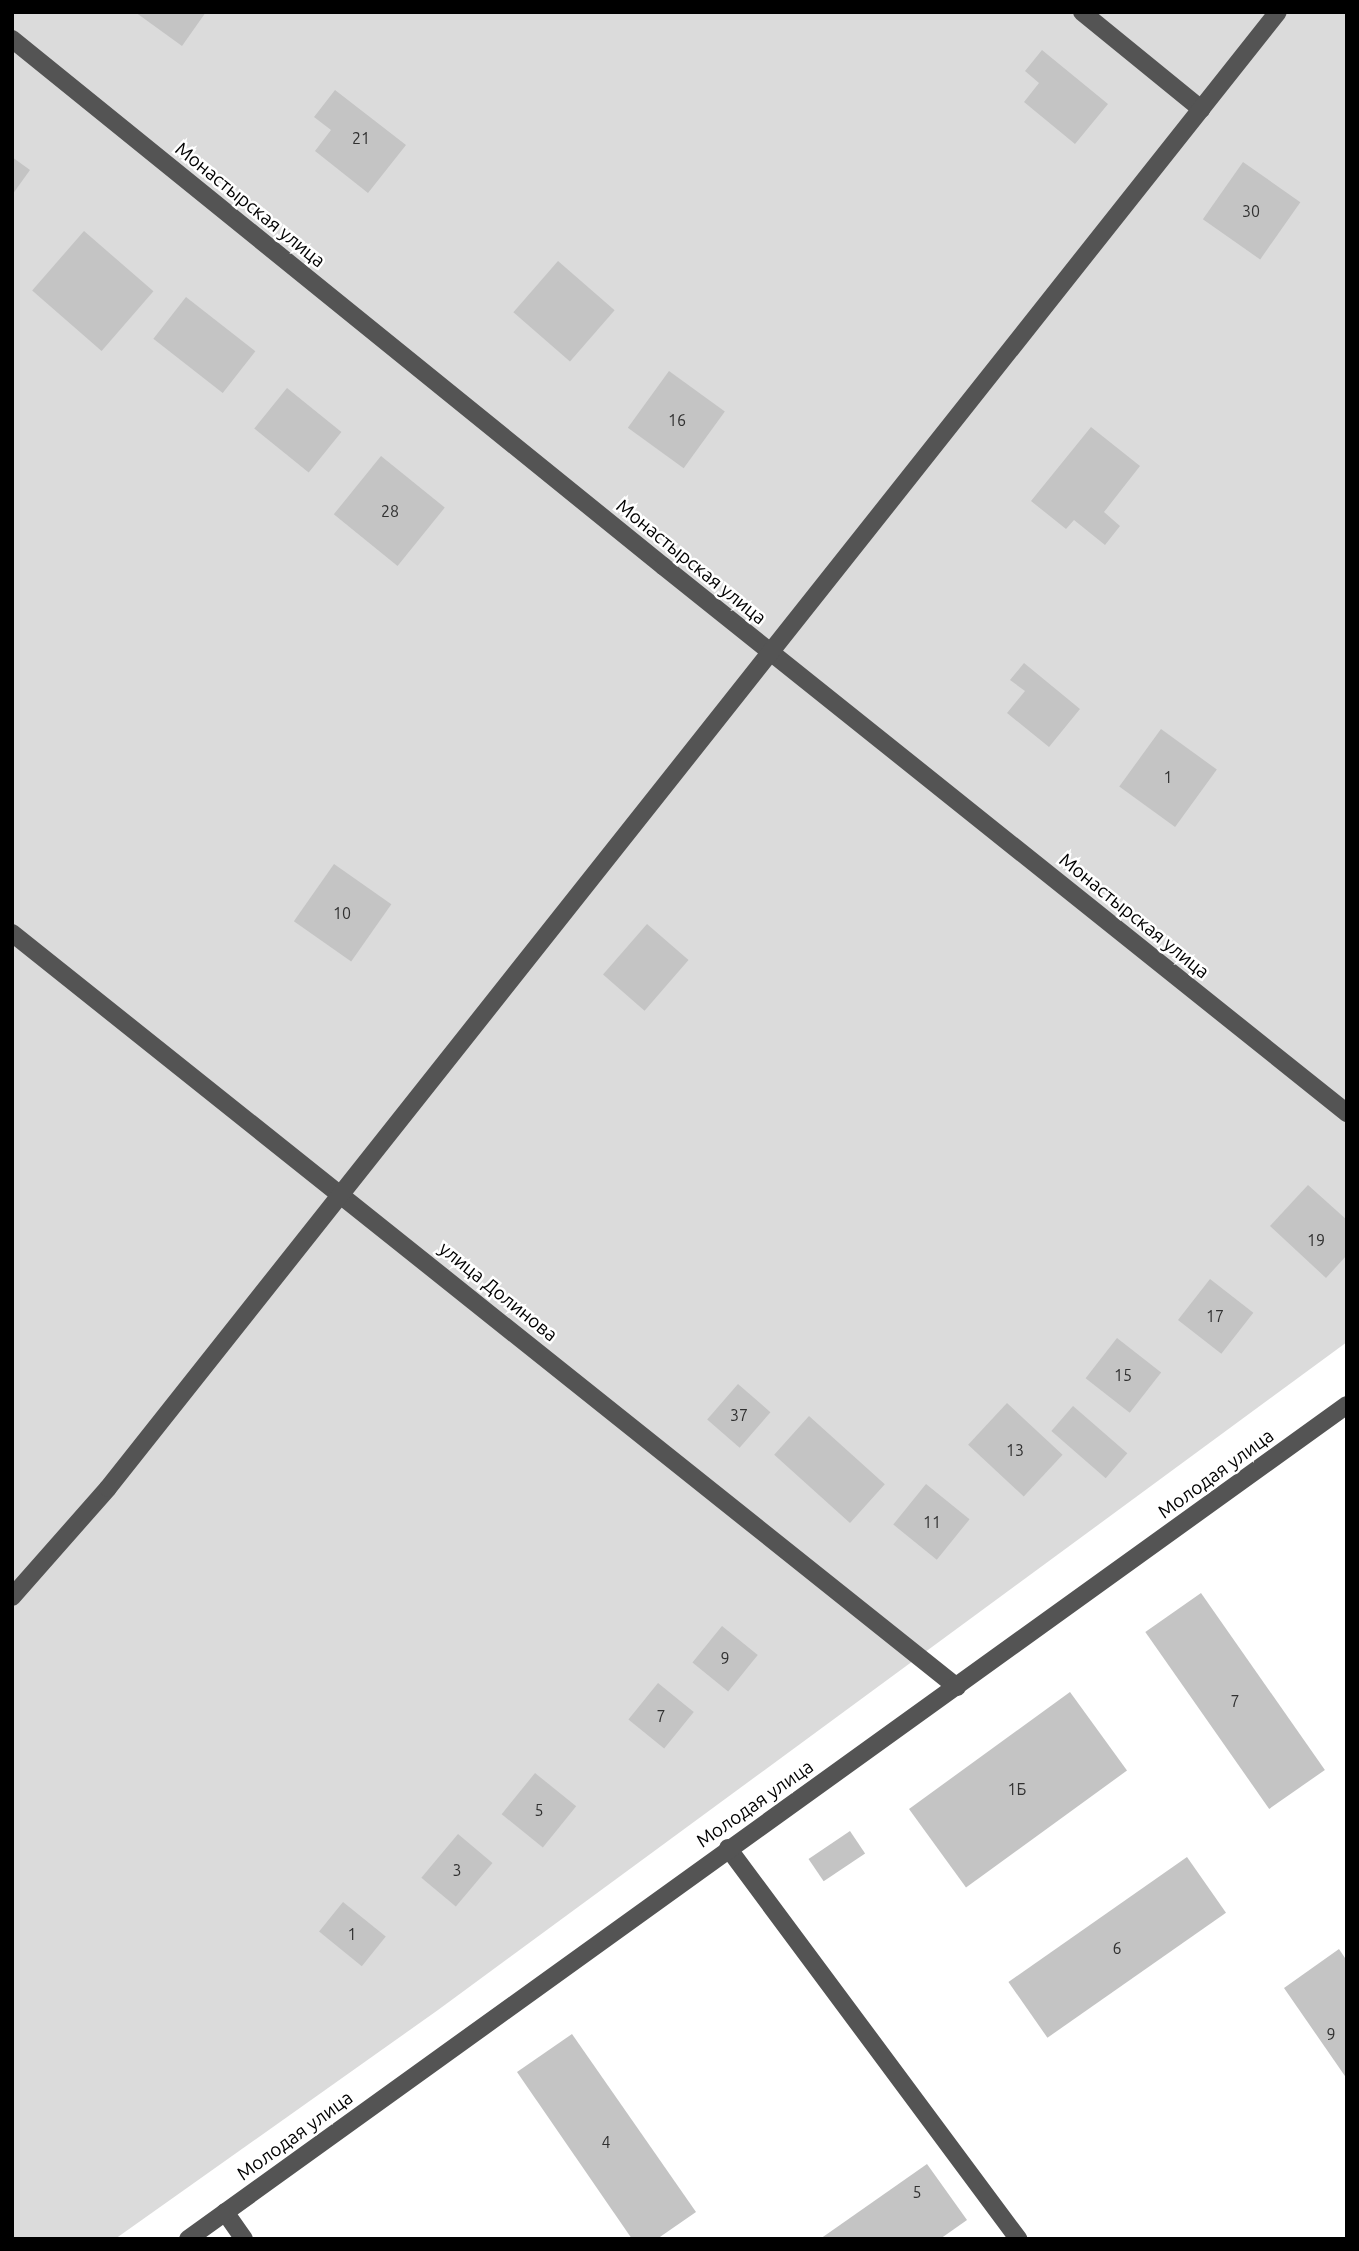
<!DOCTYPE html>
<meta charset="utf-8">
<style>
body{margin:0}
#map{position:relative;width:1359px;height:2251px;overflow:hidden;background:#fff;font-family:Ubuntu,sans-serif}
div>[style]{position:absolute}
.green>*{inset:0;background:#dbdbdb}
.building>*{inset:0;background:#c4c4c4;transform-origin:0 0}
.minor>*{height:18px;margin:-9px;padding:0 9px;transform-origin:9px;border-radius:9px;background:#545454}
span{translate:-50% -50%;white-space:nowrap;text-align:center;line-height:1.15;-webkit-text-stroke:5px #fff;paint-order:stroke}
.number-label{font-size:16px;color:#313131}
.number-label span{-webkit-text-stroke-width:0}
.street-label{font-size:19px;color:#000}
.frame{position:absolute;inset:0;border:14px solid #000;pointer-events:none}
</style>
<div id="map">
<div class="green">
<i style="clip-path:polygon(12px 12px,1347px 12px,1347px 1342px,438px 2010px,115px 2239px,12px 2239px)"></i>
</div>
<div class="building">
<i style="clip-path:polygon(135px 12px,206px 12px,182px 46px)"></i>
<i style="clip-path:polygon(1042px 50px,1108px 104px,1075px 144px,1024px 102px,1039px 83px,1025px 71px)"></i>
<i style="clip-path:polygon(335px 90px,406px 145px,368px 193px,315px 151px,331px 130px,314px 117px)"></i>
<i style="clip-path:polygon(12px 157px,30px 170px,12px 195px)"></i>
<i style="left:1243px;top:162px;width:70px;height:70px;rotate:35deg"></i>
<i style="left:84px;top:231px;width:92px;height:79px;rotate:41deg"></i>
<i style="left:558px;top:261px;width:75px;height:68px;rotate:41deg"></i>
<i style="left:186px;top:297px;width:88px;height:53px;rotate:38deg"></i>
<i style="left:669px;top:371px;width:69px;height:70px;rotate:36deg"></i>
<i style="left:287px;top:388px;width:70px;height:52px;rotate:39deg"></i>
<i style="clip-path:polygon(1091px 427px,1140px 466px,1104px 512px,1120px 526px,1105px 545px,1074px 520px,1066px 529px,1031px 501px)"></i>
<i style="left:381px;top:456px;width:82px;height:75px;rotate:39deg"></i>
<i style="clip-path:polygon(1024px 663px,1080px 709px,1049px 747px,1007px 713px,1025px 691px,1010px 680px)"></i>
<i style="left:1161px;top:729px;width:69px;height:71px;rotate:36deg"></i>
<i style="left:334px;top:864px;width:70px;height:70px;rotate:35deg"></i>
<i style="left:647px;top:924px;width:55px;height:67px;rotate:41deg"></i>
<i style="clip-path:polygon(1308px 1185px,1347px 1220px,1347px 1255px,1326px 1278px,1270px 1226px)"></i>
<i style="left:1210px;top:1279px;width:55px;height:52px;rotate:38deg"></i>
<i style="left:1117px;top:1338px;width:56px;height:51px;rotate:38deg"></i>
<i style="left:738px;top:1384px;width:43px;height:47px;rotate:41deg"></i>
<i style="left:1007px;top:1403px;width:76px;height:57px;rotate:43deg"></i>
<i style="left:1073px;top:1406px;width:72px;height:33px;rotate:41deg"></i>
<i style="left:809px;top:1416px;width:102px;height:52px;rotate:42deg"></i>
<i style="left:926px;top:1484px;width:56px;height:52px;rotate:39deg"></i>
<i style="left:1201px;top:1593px;width:216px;height:68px;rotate:55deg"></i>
<i style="left:722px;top:1626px;width:46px;height:47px;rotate:39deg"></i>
<i style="left:658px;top:1683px;width:46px;height:47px;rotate:39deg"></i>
<i style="left:1070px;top:1692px;width:97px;height:199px;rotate:54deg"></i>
<i style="left:535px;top:1773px;width:53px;height:53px;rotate:39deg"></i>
<i style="left:850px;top:1831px;width:27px;height:50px;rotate:56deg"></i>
<i style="left:458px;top:1834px;width:45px;height:57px;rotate:40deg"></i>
<i style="left:1187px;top:1857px;width:68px;height:218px;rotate:55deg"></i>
<i style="left:343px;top:1902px;width:55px;height:38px;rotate:39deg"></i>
<i style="clip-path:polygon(1339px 1949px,1347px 1961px,1347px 2079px,1284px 1988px)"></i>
<i style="clip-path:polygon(572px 2034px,696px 2212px,657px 2239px,632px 2239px,517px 2072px)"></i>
<i style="clip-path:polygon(927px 2164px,967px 2220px,940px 2239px,820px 2239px)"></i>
</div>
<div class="minor">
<i style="left:1082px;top:12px;width:154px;rotate:39.2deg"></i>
<i style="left:12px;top:39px;width:838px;rotate:38.99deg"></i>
<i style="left:663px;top:566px;width:876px;rotate:38.65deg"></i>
<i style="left:12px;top:933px;width:1209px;rotate:38.59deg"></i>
<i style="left:12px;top:1597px;width:145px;rotate:-48.6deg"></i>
<i style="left:108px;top:1488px;width:1883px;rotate:-51.6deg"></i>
<i style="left:728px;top:1848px;width:487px;rotate:53.4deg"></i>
<i style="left:225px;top:2212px;width:33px;rotate:55deg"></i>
<i style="left:188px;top:2239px;width:1428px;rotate:-35.74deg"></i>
</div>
<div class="number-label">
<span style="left:361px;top:138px">21</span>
<span style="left:1251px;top:211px">30</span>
<span style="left:677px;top:420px">16</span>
<span style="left:390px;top:511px">28</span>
<span style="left:1168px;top:777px">1</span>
<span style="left:342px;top:913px">10</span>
<span style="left:1316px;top:1240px">19</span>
<span style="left:1215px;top:1316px">17</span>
<span style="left:1123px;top:1375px">15</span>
<span style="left:739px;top:1415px">37</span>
<span style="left:1015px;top:1450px">13</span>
<span style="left:932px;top:1522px">11</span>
<span style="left:725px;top:1658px">9</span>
<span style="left:1235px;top:1701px">7</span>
<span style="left:661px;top:1716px">7</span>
<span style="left:1017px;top:1789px">1Б</span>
<span style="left:539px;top:1810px">5</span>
<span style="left:457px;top:1870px">3</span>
<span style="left:352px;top:1934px">1</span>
<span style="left:1117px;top:1948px">6</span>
<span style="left:1331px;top:2034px">9</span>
<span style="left:606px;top:2142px">4</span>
<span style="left:917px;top:2192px">5</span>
</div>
<div class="street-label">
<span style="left:250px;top:205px;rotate:39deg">Монастырская улица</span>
<span style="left:691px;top:562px;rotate:39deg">Монастырская улица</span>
<span style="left:1134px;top:916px;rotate:39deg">Монастырская улица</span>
<span style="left:498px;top:1292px;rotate:39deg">улица Долинова</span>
<span style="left:1216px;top:1474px;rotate:-36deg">Молодая улица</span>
<span style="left:755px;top:1804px;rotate:-35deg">Молодая улица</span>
<span style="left:295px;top:2136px;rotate:-36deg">Молодая улица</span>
</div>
<div class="frame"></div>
</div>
